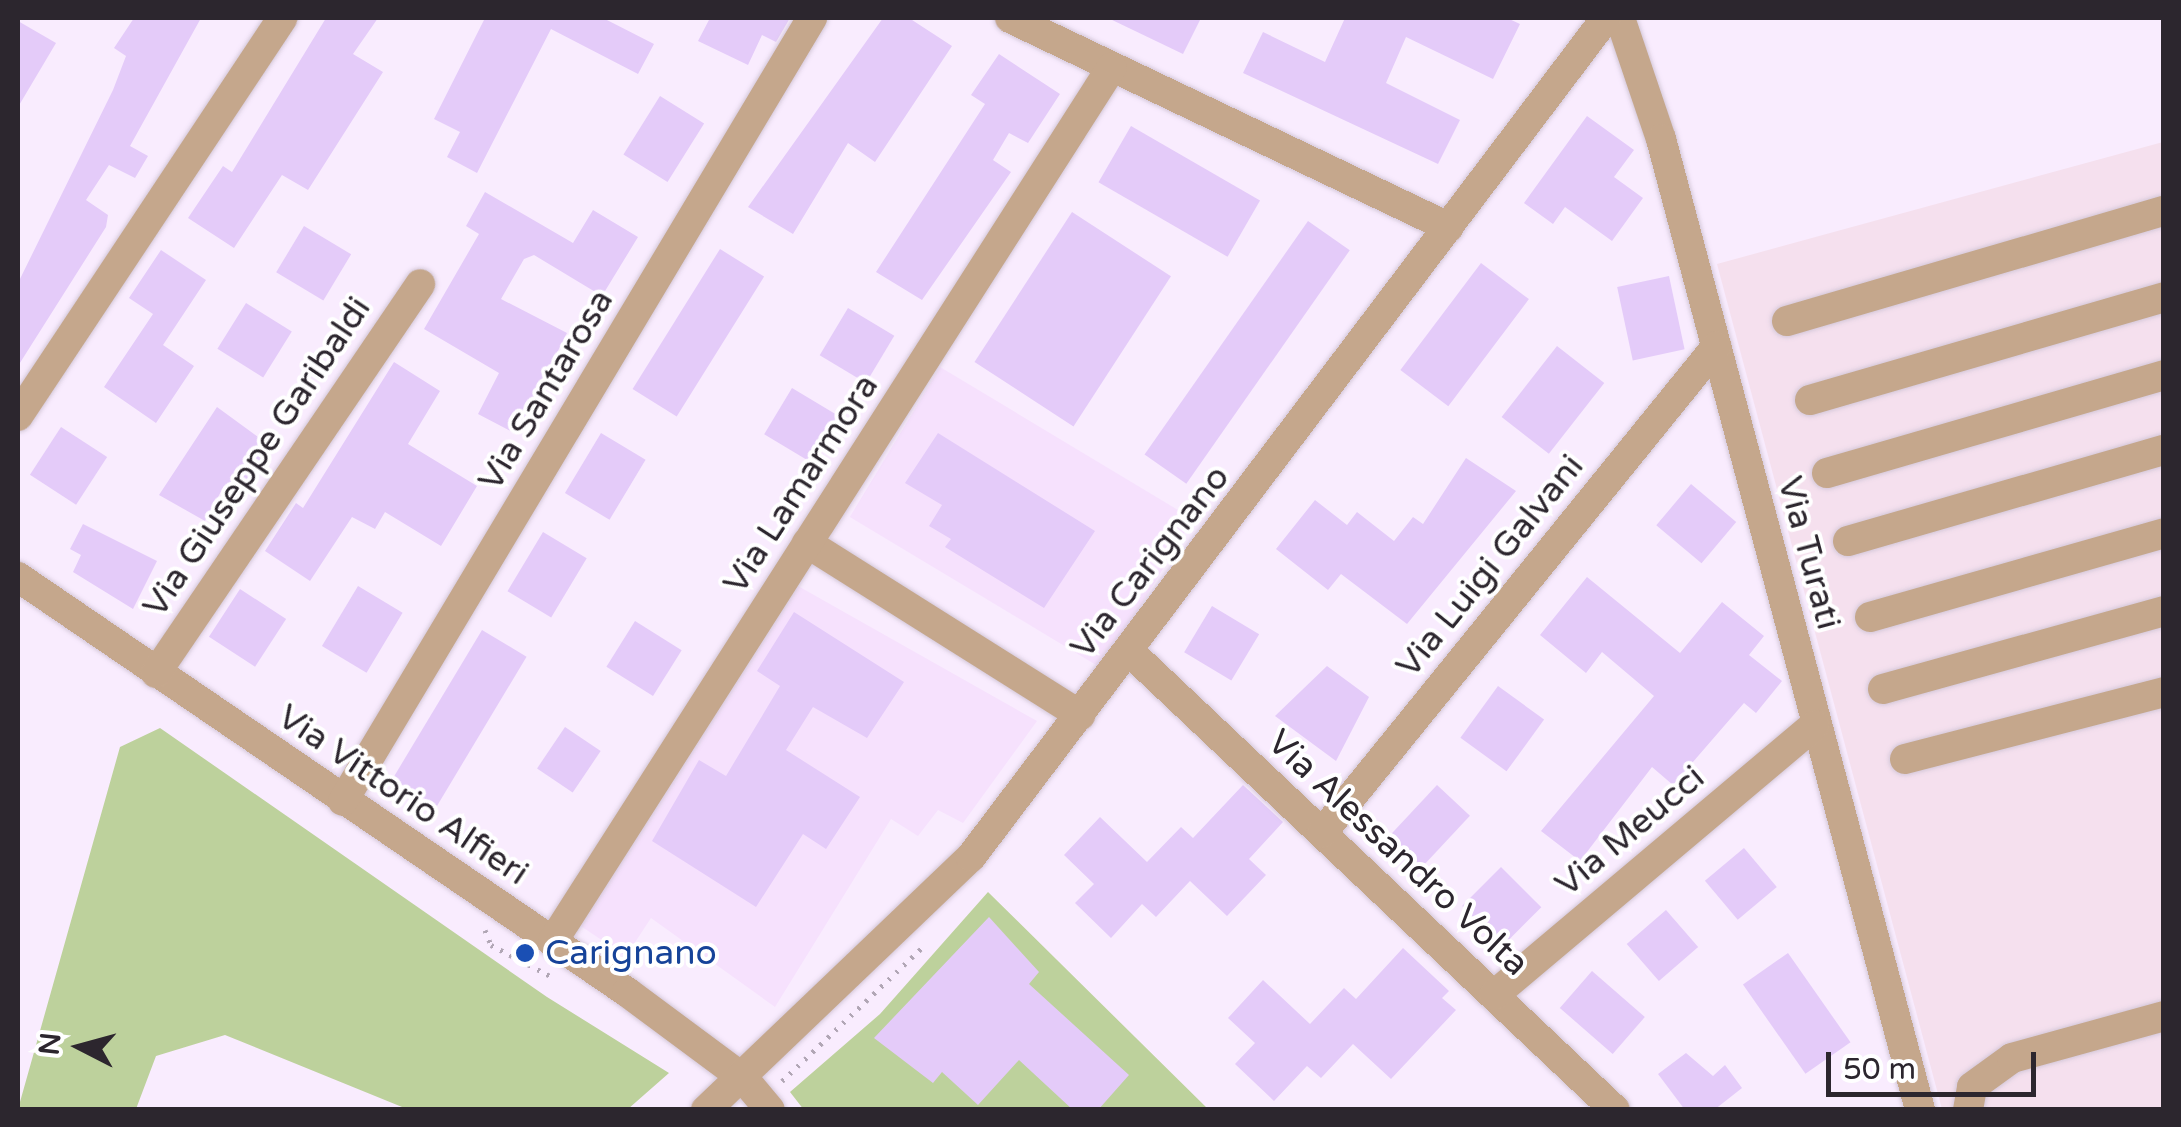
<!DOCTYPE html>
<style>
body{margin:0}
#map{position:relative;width:2181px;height:1127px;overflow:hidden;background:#f9ecfe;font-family:"Varela Round",sans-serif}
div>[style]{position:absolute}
.built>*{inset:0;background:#f6e1fd;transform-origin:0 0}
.industrial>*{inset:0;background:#f5e0ee}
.green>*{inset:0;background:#bdd19c}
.building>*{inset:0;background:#e4cbf9;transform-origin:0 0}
.path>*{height:5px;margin-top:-2.5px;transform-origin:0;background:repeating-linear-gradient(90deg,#b1a6b5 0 2.5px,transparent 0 10.5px)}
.roads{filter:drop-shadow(0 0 2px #d4c8d9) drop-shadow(0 0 2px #d4c8d9)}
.minor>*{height:30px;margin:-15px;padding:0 15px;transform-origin:15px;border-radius:15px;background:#c5a78c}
.dots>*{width:28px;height:28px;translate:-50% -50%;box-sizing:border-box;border:5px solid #fff;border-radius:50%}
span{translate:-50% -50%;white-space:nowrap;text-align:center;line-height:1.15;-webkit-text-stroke:8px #fff;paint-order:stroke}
.street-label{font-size:35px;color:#2c262e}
.transit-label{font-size:35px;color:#164399}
.left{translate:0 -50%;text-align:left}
.frame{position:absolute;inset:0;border:20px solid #2c262e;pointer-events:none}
.north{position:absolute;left:30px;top:997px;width:100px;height:100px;-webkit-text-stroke:8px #fff;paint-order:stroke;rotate:276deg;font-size:28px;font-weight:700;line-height:40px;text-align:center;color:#2c262e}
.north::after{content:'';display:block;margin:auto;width:35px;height:45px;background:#2c262e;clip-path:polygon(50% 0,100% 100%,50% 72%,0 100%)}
.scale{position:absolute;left:1826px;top:1052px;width:210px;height:45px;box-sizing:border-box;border:5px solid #2c262e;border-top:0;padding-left:12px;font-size:30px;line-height:35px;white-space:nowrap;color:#2c262e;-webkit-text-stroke:8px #fff;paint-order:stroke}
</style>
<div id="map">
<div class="built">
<i style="left:940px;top:367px;width:295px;height:175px;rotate:31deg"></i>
<i style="clip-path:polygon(798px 586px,1037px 721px,963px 823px,938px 810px,918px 836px,891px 819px,775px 1007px,651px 918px,626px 956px,579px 925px)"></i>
</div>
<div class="industrial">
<i style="clip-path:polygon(2163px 142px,2163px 1109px,1942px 1109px,1717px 264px)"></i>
</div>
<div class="green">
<i style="clip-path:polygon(160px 728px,547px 997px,669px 1073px,628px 1109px,407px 1109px,225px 1035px,156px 1056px,136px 1109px,18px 1109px,120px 747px)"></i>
<i style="clip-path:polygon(988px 892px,1208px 1109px,804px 1110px,790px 1092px,880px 1014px)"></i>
</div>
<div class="building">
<i style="clip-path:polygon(134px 18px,201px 18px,130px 146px,148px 156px,135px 178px,109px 165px,86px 200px,108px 215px,106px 227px,18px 366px,18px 283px,113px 90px,126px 56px,114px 48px)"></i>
<i style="clip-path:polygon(326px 18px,378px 18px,353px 54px,383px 72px,308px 190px,282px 175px,234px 248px,188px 218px,223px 166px,232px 172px)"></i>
<i style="clip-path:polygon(485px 18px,603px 18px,654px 44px,638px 74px,551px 29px,477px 173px,447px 157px,460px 132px,434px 119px)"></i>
<i style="clip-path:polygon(710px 18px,790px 18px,776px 42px,762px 35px,748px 65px,698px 41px)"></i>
<i style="clip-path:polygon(883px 18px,909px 18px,952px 46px,875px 162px,848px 143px,793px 234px,748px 207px)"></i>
<i style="clip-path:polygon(1108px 18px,1201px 18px,1183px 54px)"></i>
<i style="clip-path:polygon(1345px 18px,1507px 18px,1520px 24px,1493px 79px,1406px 37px,1386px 83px,1460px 120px,1438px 164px,1243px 73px,1263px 32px,1325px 62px)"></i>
<i style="clip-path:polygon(18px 21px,56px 43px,18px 107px)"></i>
<i style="clip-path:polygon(999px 54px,1060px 94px,1028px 143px,1009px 133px,993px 160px,1011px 172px,922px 300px,876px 272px,985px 104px,971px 95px)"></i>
<i style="left:660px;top:96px;width:52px;height:69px;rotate:32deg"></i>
<i style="clip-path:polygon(1587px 116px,1634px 150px,1614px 177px,1643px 198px,1612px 241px,1565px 207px,1553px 224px,1524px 203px)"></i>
<i style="left:1131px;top:126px;width:149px;height:65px;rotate:30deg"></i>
<i style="clip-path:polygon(485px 192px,573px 243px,593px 210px,638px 237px,602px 296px,534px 255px,524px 259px,501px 299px,567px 333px,516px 434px,478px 414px,499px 373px,424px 329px,479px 234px,466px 226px)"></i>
<i style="left:1072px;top:212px;width:118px;height:179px;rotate:33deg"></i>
<i style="left:1308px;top:221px;width:51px;height:285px;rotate:35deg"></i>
<i style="left:304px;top:226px;width:55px;height:54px;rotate:31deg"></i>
<i style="left:720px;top:249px;width:52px;height:165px;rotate:32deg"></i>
<i style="clip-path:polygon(161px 250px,206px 280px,163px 345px,194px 366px,156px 423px,104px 387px,153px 314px,129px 298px)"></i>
<i style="left:1481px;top:263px;width:60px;height:134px;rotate:37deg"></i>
<i style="left:1669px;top:276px;width:75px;height:53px;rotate:78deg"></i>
<i style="left:246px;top:303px;width:54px;height:54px;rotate:32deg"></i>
<i style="left:848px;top:308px;width:54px;height:55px;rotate:31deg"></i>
<i style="left:1557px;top:346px;width:60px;height:90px;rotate:38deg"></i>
<i style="clip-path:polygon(394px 362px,440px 391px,408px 444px,477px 486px,441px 546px,385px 512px,375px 529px,352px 517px,310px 581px,265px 551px,296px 503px,303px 508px)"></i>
<i style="left:792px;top:388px;width:54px;height:54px;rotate:31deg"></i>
<i style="clip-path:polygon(217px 407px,273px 448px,237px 496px,224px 486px,205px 521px,159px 495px)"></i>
<i style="left:61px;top:427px;width:55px;height:57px;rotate:33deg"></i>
<i style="left:601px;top:433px;width:52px;height:70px;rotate:31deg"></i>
<i style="clip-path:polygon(938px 433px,1095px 531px,1044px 608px,945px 547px,951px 539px,929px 526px,942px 505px,905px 483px)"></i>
<i style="clip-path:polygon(1466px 458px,1516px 491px,1407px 624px,1341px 574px,1328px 590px,1276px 549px,1315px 500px,1347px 525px,1357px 512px,1394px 541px,1413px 517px,1423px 524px)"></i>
<i style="left:1691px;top:484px;width:59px;height:54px;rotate:40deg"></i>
<i style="clip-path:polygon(83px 524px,157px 561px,133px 609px,73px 572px,81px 555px,70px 549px)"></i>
<i style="left:543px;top:532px;width:51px;height:69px;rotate:31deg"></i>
<i style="clip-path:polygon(1587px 577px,1680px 653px,1722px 602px,1764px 636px,1749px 655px,1782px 681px,1756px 713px,1744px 703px,1673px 785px,1652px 767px,1580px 861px,1541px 831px,1654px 696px,1602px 652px,1586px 673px,1540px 635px)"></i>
<i style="left:358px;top:586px;width:52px;height:70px;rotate:31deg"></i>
<i style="left:240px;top:589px;width:55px;height:57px;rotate:33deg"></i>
<i style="left:1212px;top:606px;width:55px;height:54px;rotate:31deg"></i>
<i style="clip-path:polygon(794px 612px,904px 682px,867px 738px,813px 707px,786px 750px,860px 797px,826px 849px,803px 834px,756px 907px,652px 841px,699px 760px,726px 776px,780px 686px,757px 671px)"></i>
<i style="left:635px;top:621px;width:55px;height:54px;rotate:32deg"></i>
<i style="left:482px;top:630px;width:52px;height:174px;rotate:31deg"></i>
<i style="clip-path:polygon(1327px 666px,1369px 697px,1336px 761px,1275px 716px)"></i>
<i style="left:1498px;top:686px;width:57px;height:64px;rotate:36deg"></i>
<i style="left:565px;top:727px;width:43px;height:50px;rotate:34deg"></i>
<i style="clip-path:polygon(1243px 785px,1283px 822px,1249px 859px,1266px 875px,1227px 916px,1190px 881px,1156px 917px,1142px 904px,1111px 938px,1075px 903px,1094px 884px,1064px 855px,1100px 817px,1147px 862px,1181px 827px,1193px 838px)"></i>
<i style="left:1437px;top:785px;width:45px;height:76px;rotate:43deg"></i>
<i style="left:1744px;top:848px;width:51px;height:51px;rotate:50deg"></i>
<i style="left:1501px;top:867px;width:57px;height:55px;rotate:45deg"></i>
<i style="left:1666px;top:910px;width:49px;height:52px;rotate:49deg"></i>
<i style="clip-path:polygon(989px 917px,1039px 972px,1029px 984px,1129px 1075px,1098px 1110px,1073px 1110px,1019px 1060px,978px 1105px,942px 1072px,933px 1083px,874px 1038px)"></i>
<i style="clip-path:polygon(1403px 948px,1449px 991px,1442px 998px,1456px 1010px,1391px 1079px,1353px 1044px,1321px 1078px,1307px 1066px,1274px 1101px,1235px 1064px,1255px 1043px,1228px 1018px,1263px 980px,1310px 1024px,1344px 988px,1356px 999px)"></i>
<i style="left:1788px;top:953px;width:109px;height:55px;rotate:55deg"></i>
<i style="left:1592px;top:971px;width:70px;height:49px;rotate:41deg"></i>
<i style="clip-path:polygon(1686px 1053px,1713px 1076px,1725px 1065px,1742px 1088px,1714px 1110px,1685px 1110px,1658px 1074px)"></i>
</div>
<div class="path">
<i style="left:485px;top:930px;width:16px;rotate:68deg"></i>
<i style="left:491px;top:945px;width:71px;rotate:27.6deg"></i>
<i style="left:782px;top:1081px;width:199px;rotate:-43.6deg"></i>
</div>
<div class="roads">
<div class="minor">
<i style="left:1010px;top:18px;width:486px;rotate:25.5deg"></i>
<i style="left:1620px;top:18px;width:128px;rotate:71.3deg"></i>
<i style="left:1661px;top:139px;width:1005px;rotate:75.06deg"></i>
<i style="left:1787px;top:321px;width:393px;rotate:-16.3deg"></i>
<i style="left:1810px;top:400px;width:369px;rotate:-16.2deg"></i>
<i style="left:18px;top:416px;width:478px;rotate:-56.4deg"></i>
<i style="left:1827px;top:473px;width:351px;rotate:-16.2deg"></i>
<i style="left:1848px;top:541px;width:329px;rotate:-16.1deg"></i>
<i style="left:807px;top:543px;width:323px;rotate:32.2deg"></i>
<i style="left:18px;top:577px;width:737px;rotate:34.27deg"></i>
<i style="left:627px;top:992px;width:146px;rotate:36.6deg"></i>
<i style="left:744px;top:1079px;width:40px;rotate:50deg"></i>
<i style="left:1870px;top:617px;width:306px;rotate:-15.9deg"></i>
<i style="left:1129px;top:651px;width:668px;rotate:43.36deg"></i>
<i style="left:156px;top:673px;width:470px;rotate:-55.8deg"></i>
<i style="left:1883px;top:689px;width:292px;rotate:-15.5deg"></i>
<i style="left:1905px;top:759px;width:268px;rotate:-14.5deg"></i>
<i style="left:343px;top:801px;width:913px;rotate:-59.08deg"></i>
<i style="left:1322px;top:833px;width:626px;rotate:-50.97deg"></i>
<i style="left:553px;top:941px;width:1037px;rotate:-57.4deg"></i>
<i style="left:1494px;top:995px;width:419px;rotate:-40.1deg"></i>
<i style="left:706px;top:1110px;width:366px;rotate:-43.7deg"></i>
<i style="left:971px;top:857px;width:1052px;rotate:-52.88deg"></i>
<i style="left:1968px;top:1110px;width:23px;rotate:-80deg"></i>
<i style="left:1972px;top:1087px;width:49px;rotate:-35.9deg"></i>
<i style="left:2012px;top:1058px;width:158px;rotate:-15.4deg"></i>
</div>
</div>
<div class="dots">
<i style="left:525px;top:953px;background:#1a4fb4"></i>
</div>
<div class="street-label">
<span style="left:546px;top:390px;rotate:-59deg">Via Santarosa</span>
<span style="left:257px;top:457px;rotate:-56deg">Via Giuseppe Garibaldi</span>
<span style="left:801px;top:484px;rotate:-57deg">Via Lamarmora</span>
<span style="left:1809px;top:553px;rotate:75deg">Via Turati</span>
<span style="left:1150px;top:562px;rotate:-52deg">Via Carignano</span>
<span style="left:1490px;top:566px;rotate:-51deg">Via Luigi Galvani</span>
<span style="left:403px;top:795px;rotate:34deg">Via Vittorio Alfieri</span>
<span style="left:1630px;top:831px;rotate:-40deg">Via Meucci</span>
<span style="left:1398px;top:853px;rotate:43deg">Via Alessandro Volta</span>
</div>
<div class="transit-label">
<span class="left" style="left:545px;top:953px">Carignano</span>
</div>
<div class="frame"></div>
<div class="north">N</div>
<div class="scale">50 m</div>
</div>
